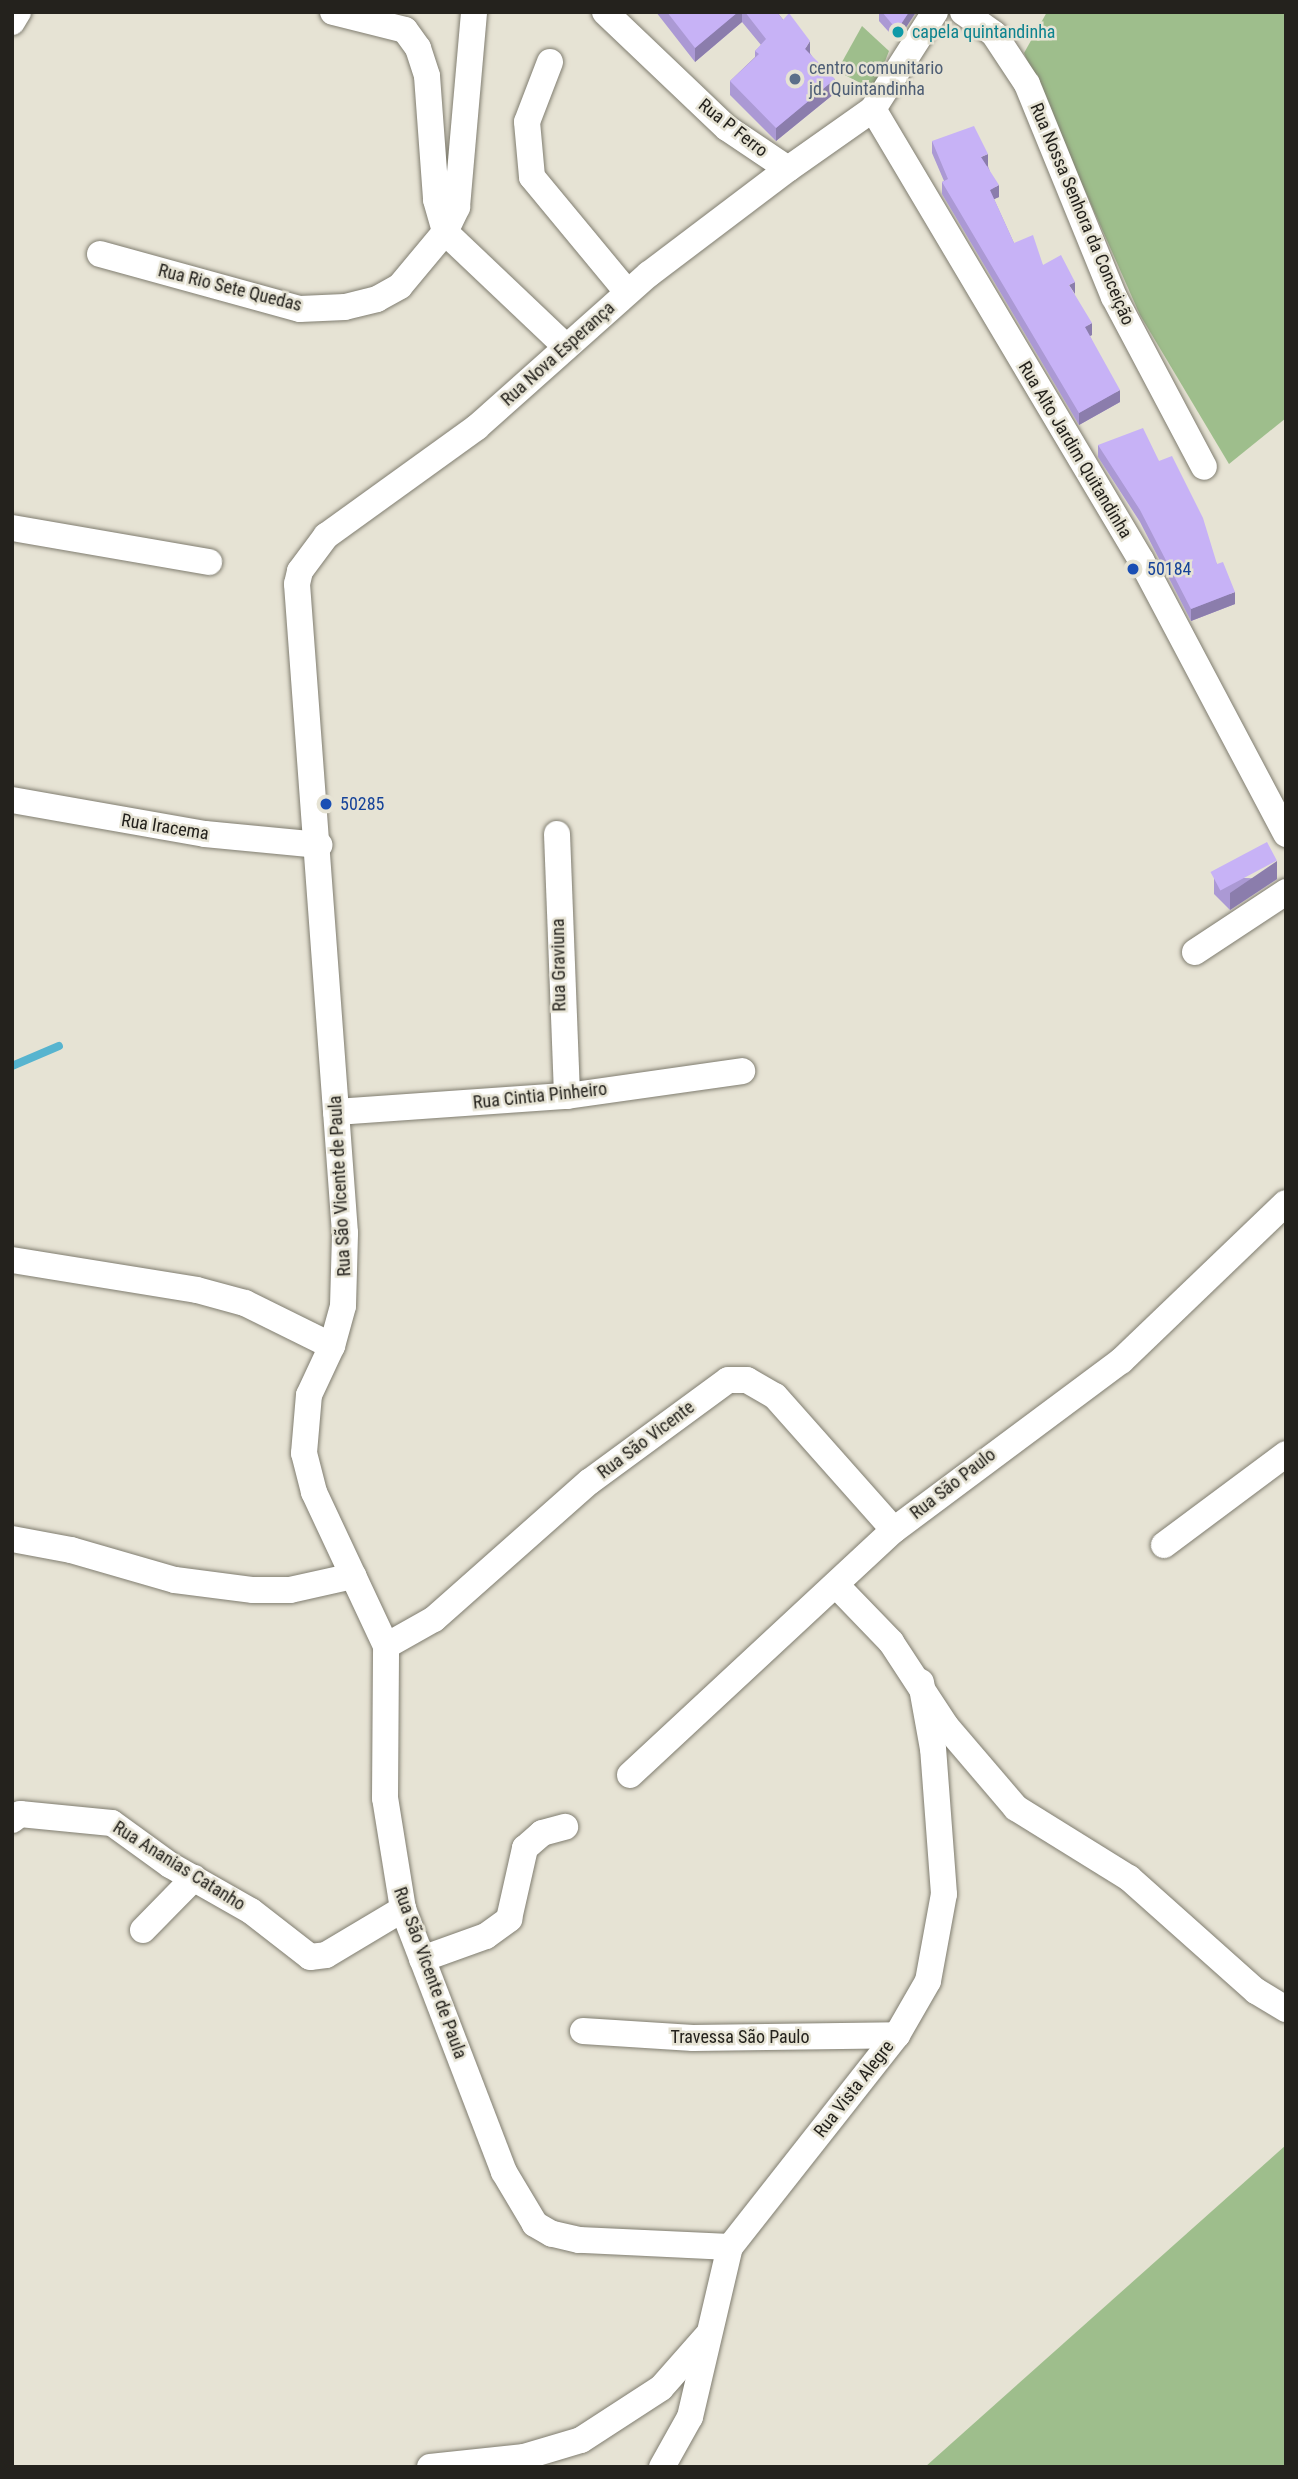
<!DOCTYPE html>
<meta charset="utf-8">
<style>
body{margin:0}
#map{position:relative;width:1298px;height:2479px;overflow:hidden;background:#e6e3d4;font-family:"Roboto Condensed",sans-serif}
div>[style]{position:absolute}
.green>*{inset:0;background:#9ebe8c}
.stream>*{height:8px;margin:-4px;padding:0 4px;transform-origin:4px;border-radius:4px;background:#57b4cf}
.roads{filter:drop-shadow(0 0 2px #807d70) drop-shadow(0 0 2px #807d70)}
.minor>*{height:26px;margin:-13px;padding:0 13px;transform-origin:13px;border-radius:13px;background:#fff}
.wall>*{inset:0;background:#ab99d4}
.shaded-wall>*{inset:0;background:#8b7dac}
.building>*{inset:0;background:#c7b2f6;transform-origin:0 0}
.dots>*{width:19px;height:19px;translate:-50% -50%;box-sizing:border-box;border:4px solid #e6e3d4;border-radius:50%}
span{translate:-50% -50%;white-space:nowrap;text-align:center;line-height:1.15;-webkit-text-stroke:5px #e6e3d4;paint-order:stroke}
.culture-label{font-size:18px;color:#0d838f}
.left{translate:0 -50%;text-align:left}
.service-label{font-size:18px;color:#4e5e75}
.street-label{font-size:18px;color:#24221d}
.transit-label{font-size:18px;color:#164399}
.frame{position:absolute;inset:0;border:14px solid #24221d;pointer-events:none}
</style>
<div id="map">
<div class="green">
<i style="clip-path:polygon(1047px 12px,1286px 12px,1286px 418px,1229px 464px,1140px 315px,1024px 53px)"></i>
<i style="clip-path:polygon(862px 26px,889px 51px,874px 90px,837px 71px)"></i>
<i style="clip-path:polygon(1286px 2145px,1286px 2467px,925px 2467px)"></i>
</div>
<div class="stream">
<i style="left:12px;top:1066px;width:51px;rotate:-23.1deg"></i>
</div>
<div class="roads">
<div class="minor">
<i style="left:333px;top:12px;width:74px;rotate:14deg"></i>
<i style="left:405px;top:30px;width:22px;rotate:54deg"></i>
<i style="left:418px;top:48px;width:29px;rotate:72deg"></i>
<i style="left:427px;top:76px;width:124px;rotate:85.8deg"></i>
<i style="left:436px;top:200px;width:33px;rotate:74deg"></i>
<i style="left:445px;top:232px;width:167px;rotate:43.5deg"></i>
<i style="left:605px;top:12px;width:168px;rotate:43.6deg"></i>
<i style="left:727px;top:128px;width:73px;rotate:33.9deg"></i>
<i style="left:788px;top:169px;width:104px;rotate:-35.2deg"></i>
<i style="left:873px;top:109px;width:115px;rotate:-57.4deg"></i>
<i style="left:963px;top:12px;width:38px;rotate:35deg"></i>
<i style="left:994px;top:34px;width:60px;rotate:56.6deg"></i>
<i style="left:1027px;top:84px;width:230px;rotate:67.8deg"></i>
<i style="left:1114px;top:297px;width:192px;rotate:62.1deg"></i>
<i style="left:12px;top:22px;width:12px;rotate:-59deg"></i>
<i style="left:550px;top:62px;width:64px;rotate:111deg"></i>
<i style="left:527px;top:122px;width:55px;rotate:84.8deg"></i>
<i style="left:532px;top:177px;width:149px;rotate:50.4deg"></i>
<i style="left:873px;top:109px;width:525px;rotate:59.28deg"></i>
<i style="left:1141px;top:560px;width:310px;rotate:62.1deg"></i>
<i style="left:100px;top:254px;width:207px;rotate:15.4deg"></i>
<i style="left:300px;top:309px;width:45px;rotate:-2.5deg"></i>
<i style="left:345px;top:307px;width:33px;rotate:-14deg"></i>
<i style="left:377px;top:299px;width:26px;rotate:-29deg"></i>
<i style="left:400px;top:286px;width:70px;rotate:-50.2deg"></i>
<i style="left:445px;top:232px;width:28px;rotate:-64deg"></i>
<i style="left:457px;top:207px;width:196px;rotate:-85deg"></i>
<i style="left:12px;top:528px;width:200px;rotate:9.8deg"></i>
<i style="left:12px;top:800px;width:196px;rotate:10deg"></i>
<i style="left:205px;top:834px;width:115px;rotate:5.5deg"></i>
<i style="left:557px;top:834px;width:262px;rotate:87.8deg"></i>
<i style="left:1195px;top:952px;width:109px;rotate:-33.4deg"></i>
<i style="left:336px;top:1112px;width:232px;rotate:-4deg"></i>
<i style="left:567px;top:1096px;width:177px;rotate:-8.1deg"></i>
<i style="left:12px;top:1260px;width:187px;rotate:9.2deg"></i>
<i style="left:197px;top:1290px;width:50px;rotate:15.2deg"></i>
<i style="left:245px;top:1303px;width:97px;rotate:26.3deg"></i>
<i style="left:12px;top:1539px;width:60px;rotate:10.6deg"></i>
<i style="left:71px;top:1550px;width:108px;rotate:16.1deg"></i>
<i style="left:175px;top:1580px;width:79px;rotate:7.3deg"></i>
<i style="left:253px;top:1590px;width:37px"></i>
<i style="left:290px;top:1590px;width:65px;rotate:-12.5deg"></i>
<i style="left:1164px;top:1545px;width:152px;rotate:-36.7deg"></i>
<i style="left:837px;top:1586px;width:78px;rotate:46deg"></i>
<i style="left:891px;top:1642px;width:100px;rotate:56.8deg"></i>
<i style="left:946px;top:1726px;width:108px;rotate:49.5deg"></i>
<i style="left:1016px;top:1808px;width:133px;rotate:31.8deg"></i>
<i style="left:1129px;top:1878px;width:170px;rotate:41.7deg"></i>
<i style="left:1256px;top:1991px;width:35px;rotate:31deg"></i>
<i style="left:386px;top:1646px;width:55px;rotate:-29.4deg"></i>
<i style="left:434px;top:1619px;width:207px;rotate:-41.5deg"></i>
<i style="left:589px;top:1482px;width:172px;rotate:-36.3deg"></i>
<i style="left:728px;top:1380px;width:19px"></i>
<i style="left:747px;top:1380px;width:32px;rotate:30deg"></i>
<i style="left:775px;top:1396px;width:179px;rotate:48.4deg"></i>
<i style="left:630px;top:1775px;width:360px;rotate:-42.9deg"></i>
<i style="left:894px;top:1530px;width:283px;rotate:-36.7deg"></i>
<i style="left:1121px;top:1361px;width:228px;rotate:-43.8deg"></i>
<i style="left:12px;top:1820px;width:10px;rotate:-37deg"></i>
<i style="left:20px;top:1814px;width:92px;rotate:5.6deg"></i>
<i style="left:112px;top:1823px;width:72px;rotate:35.9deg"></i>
<i style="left:170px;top:1865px;width:93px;rotate:29.6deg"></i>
<i style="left:251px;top:1911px;width:75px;rotate:37.9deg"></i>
<i style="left:310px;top:1957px;width:16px;rotate:-7deg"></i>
<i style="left:326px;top:1955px;width:90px;rotate:-30.9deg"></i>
<i style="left:143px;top:1930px;width:73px;rotate:-45.6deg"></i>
<i style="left:422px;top:1959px;width:68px;rotate:-19.8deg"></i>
<i style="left:486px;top:1936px;width:29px;rotate:-36deg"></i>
<i style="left:509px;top:1919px;width:73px;rotate:-77.3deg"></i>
<i style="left:525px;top:1848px;width:23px;rotate:-41deg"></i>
<i style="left:542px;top:1833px;width:24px;rotate:-15deg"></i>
<i style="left:583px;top:2031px;width:110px;rotate:3.6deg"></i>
<i style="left:693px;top:2038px;width:204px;rotate:-0.8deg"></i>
<i style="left:730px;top:2247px;width:151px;rotate:-177.3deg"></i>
<i style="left:579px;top:2240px;width:28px;rotate:-167deg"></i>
<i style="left:552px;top:2234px;width:20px;rotate:-150deg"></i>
<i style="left:535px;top:2224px;width:61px;rotate:-120.8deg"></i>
<i style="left:504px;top:2172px;width:282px;rotate:-111deg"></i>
<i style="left:403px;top:1909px;width:112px;rotate:-99.2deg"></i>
<i style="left:385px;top:1798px;width:152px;rotate:-89.6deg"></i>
<i style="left:386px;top:1646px;width:170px;rotate:-115.1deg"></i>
<i style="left:314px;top:1492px;width:40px;rotate:-104.4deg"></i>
<i style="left:304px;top:1453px;width:58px;rotate:-85.1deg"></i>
<i style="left:309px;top:1395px;width:54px;rotate:-64.9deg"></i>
<i style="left:332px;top:1346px;width:41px;rotate:-74.6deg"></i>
<i style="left:343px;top:1306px;width:73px;rotate:-88.4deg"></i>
<i style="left:345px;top:1233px;width:651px;rotate:-94.23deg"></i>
<i style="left:297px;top:584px;width:13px;rotate:-77deg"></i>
<i style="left:300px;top:571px;width:44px;rotate:-53.4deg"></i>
<i style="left:326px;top:536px;width:186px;rotate:-35.8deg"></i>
<i style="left:477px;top:427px;width:230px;rotate:-41.7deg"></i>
<i style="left:649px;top:274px;width:174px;rotate:-37.1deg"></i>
<i style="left:430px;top:2467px;width:95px;rotate:-6.1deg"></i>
<i style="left:524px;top:2457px;width:59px;rotate:-16.6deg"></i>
<i style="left:581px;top:2440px;width:95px;rotate:-33deg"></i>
<i style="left:661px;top:2388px;width:68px;rotate:-48.6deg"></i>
<i style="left:662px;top:2467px;width:57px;rotate:-60.8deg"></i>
<i style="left:690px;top:2417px;width:175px;rotate:-76.8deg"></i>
<i style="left:730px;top:2247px;width:270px;rotate:-51.8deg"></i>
<i style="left:897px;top:2035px;width:62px;rotate:-60.1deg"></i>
<i style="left:928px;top:1981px;width:88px;rotate:-79.6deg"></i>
<i style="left:944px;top:1894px;width:145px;rotate:-94.3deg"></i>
<i style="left:933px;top:1749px;width:68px;rotate:-100.2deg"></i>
</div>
</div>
<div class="wall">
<i style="clip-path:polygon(656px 12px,777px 12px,810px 53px,835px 93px,776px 141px,730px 95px,730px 81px,755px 57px,755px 51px,761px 45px,742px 22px,695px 62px)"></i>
<i style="clip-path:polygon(879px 12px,916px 12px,897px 41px,879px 21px)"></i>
<i style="clip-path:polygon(932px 141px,988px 166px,999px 197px,994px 199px,1014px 243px,1043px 265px,1074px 294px,1092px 335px,1090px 336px,1120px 402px,1079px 425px,942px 194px,942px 182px,944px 181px,932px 153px)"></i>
<i style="clip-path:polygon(1098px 445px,1159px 461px,1217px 564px,1235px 604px,1191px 621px,1140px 522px,1098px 457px)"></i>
<i style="clip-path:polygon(1214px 877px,1277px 879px,1230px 910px,1214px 894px)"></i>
</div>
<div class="shaded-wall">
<i style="clip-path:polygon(738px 12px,742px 12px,742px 22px,695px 62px,695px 48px)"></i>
<i style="clip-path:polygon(909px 12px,916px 12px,897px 41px,897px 30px)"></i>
<i style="clip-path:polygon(810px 41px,810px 55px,805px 49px)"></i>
<i style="clip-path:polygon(835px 79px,835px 93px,776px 141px,776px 128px)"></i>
<i style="clip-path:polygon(988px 154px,988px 166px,981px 169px,981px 157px)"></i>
<i style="clip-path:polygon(999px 185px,999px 197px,990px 201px,990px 190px)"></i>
<i style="clip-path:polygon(1075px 282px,1075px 294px,1069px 285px)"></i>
<i style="clip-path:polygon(1092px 323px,1092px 335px,1085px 338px,1085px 327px)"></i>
<i style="clip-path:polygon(1120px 390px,1120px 402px,1079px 425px,1079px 413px)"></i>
<i style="clip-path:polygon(1235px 592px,1235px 604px,1191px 621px,1191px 609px)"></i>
<i style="clip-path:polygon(1277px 861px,1277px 879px,1230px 910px,1230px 893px)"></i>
</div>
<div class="building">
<i style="clip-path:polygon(667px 12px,738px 12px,695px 48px)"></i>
<i style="clip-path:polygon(745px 12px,777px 12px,783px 20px,789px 13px,810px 41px,805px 49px,835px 79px,776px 128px,730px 81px,759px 54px,755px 51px,766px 39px)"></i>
<i style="clip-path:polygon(882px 12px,909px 12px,897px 30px)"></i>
<i style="clip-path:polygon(974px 126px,988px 154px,981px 157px,999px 185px,990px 190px,1014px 243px,1033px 235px,1043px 265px,1061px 255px,1075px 282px,1069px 285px,1092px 323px,1085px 327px,1120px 390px,1079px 413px,942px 182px,948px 179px,932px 141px)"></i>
<i style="clip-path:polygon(1143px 428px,1159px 461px,1172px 456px,1203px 518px,1217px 564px,1223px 562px,1235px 592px,1191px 609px,1140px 510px,1098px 445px)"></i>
<i style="left:1267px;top:842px;width:21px;height:64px;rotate:62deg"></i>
</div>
<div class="dots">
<i style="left:898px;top:32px;background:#0f9aa8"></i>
<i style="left:795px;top:79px;background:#5c6f8a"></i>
<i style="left:1133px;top:569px;background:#1a4fb4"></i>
<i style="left:326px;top:804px;background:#1a4fb4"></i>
</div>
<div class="culture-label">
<span class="left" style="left:912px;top:32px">capela quintandinha</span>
</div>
<div class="service-label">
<span class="left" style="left:809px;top:79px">centro comunitario<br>jd. Quintandinha</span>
</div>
<div class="street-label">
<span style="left:733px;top:128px;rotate:38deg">Rua P Ferro</span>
<span style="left:1082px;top:214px;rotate:67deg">Rua Nossa Senhora da Conceição</span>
<span style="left:230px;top:288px;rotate:14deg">Rua Rio Sete Quedas</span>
<span style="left:558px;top:354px;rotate:-42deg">Rua Nova Esperança</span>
<span style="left:1075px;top:450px;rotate:59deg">Rua Alto Jardim Quitandinha</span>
<span style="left:165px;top:827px;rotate:9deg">Rua Iracema</span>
<span style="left:559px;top:965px;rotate:-91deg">Rua Graviuna</span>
<span style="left:540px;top:1096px;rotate:-6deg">Rua Cintia Pinheiro</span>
<span style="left:340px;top:1186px;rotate:-93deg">Rua São Vicente de Paula</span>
<span style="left:646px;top:1440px;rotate:-37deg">Rua São Vicente</span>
<span style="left:953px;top:1484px;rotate:-38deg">Rua São Paulo</span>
<span style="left:179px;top:1866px;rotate:32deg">Rua Ananias Catanho</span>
<span style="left:430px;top:1973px;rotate:70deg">Rua São Vicente de Paula</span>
<span style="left:740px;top:2037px">Travessa São Paulo</span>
<span style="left:854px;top:2089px;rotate:-52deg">Rua Vista Alegre</span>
</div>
<div class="transit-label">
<span class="left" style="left:1147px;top:569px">50184</span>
<span class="left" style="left:340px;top:804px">50285</span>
</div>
<div class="frame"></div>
</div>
